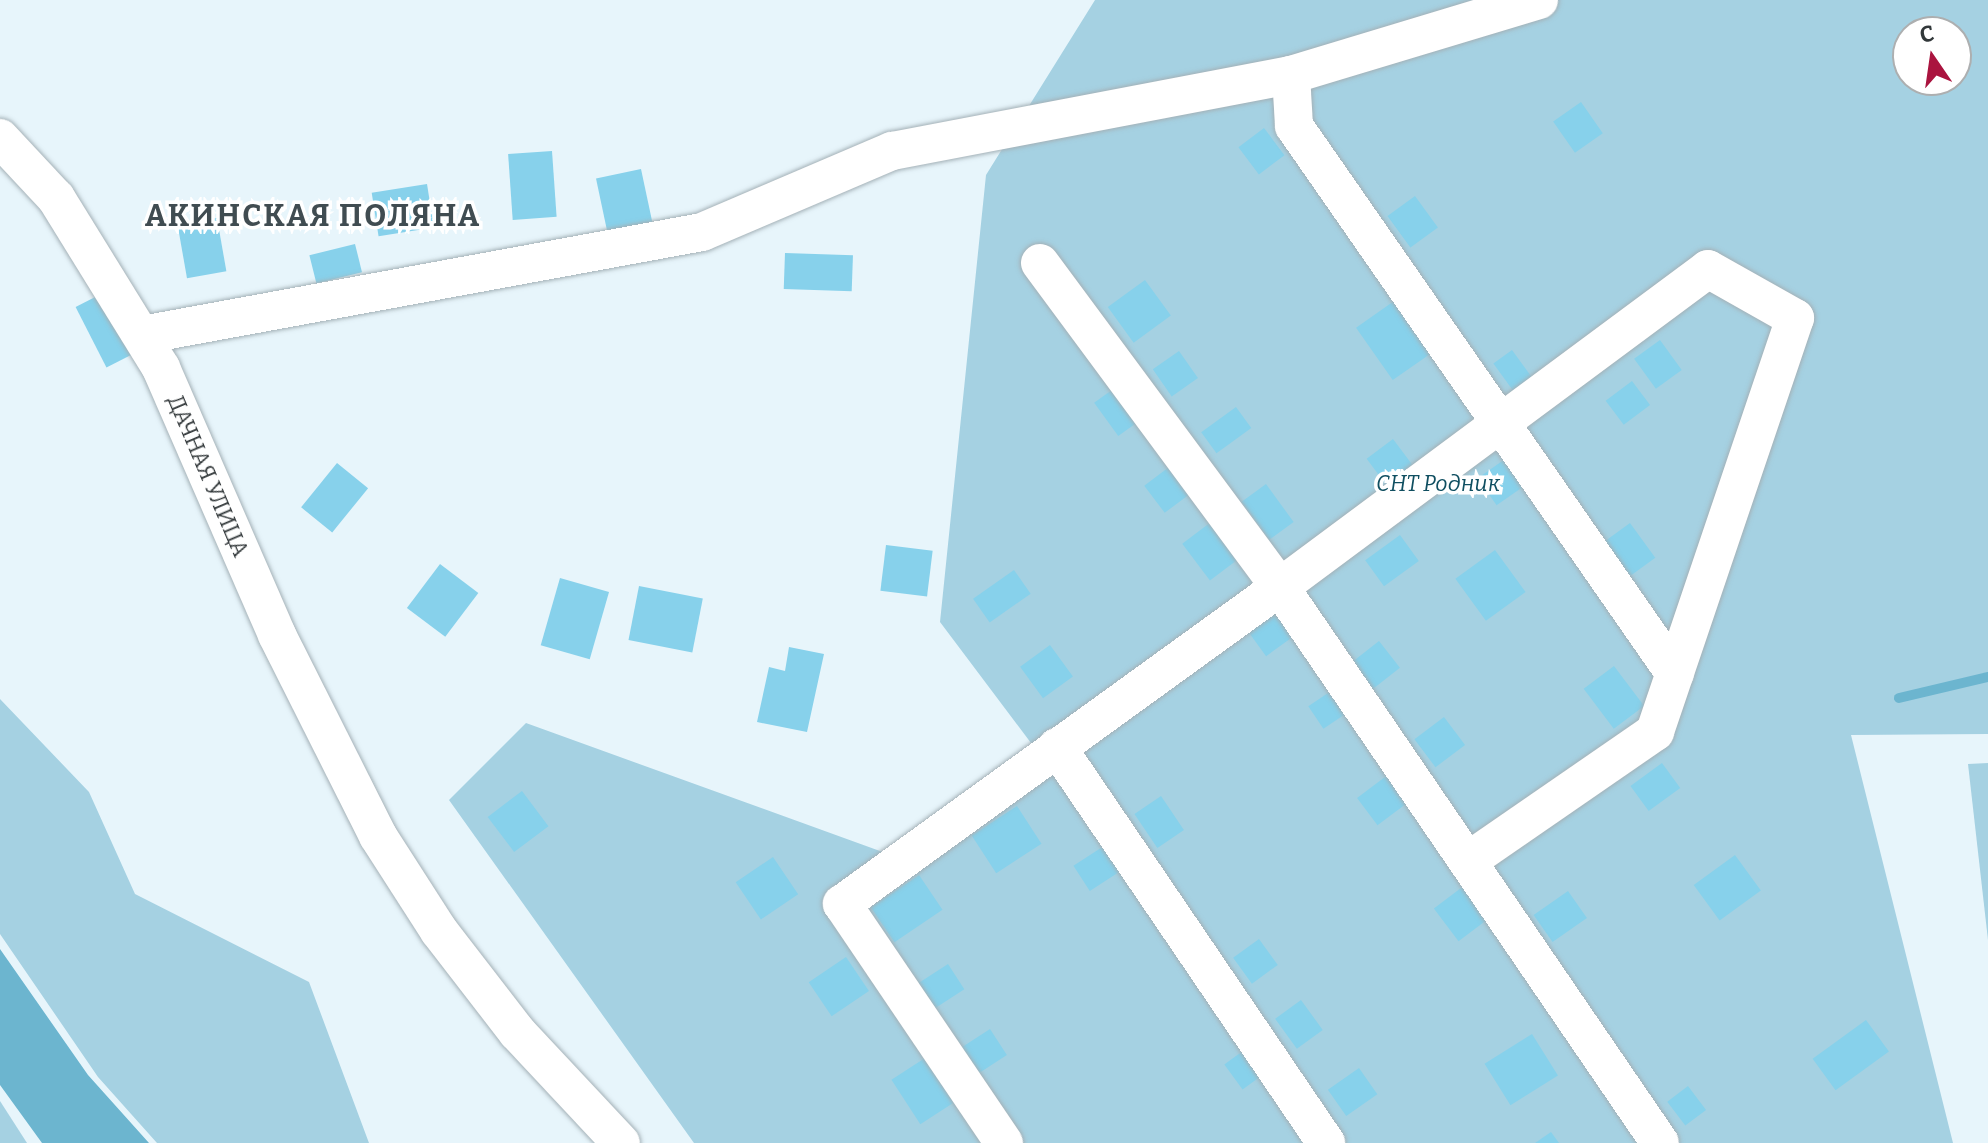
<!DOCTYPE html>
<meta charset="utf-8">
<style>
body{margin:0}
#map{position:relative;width:1988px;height:1143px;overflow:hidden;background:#e7f5fb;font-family:Bitter,serif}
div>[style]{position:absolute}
.green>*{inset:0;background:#a5d1e2}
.water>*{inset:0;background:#6cb5cf}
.stream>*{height:10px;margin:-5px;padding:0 5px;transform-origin:5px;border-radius:5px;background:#6cb5cf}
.building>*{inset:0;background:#87d1eb;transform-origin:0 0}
.roads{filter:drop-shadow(0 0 2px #a4b1b7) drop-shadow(0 0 2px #a4b1b7)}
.minor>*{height:38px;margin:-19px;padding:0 19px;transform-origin:19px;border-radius:19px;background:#fff}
span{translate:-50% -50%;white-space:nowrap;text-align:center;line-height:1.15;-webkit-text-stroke:7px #fff;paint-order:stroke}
.street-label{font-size:22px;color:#32383a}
.park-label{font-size:22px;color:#104f61;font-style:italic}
.district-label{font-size:30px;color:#404c51;font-weight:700;letter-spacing:2px}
.north{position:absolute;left:1892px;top:16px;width:80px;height:80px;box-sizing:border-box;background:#fff;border:2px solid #adafb0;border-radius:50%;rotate:347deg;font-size:22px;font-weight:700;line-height:32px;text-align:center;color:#32383a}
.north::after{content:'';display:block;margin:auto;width:28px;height:36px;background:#aa143f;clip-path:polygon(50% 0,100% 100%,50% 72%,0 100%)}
</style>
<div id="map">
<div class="green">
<i style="clip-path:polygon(evenodd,1095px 0,1988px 0,1988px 734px,1851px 735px,1953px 1143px,694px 1143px,449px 800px,526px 723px,902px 859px,1040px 755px,940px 622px,986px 175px,1095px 0,1908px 32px,1956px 32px,1956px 80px,1908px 80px,1908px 32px)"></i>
<i style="clip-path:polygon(0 699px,89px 792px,135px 894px,309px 982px,369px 1143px,157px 1143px,98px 1077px,0 934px)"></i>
<i style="clip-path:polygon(1988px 763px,1988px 940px,1968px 764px)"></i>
<i style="clip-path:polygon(0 1101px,27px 1143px,0 1143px)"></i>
</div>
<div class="water">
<i style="clip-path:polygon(0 949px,88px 1075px,149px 1143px,42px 1143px,0 1085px)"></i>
</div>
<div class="stream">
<i style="left:1899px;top:698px;width:91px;rotate:-13.3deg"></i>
</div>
<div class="building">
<i style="left:1581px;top:102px;width:38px;height:34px;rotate:55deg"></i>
<i style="left:1264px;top:128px;width:34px;height:32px;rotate:53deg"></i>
<i style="left:552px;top:151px;width:66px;height:44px;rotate:86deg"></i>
<i style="left:641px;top:169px;width:54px;height:46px;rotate:78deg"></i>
<i style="left:427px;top:184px;width:44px;height:56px;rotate:81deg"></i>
<i style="left:1415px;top:196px;width:39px;height:34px;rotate:54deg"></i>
<i style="left:217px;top:218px;width:54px;height:40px;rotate:80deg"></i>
<i style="left:355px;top:244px;width:29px;height:47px;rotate:76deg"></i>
<i style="left:785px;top:253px;width:68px;height:36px;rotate:2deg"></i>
<i style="left:1145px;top:280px;width:44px;height:46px;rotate:54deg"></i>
<i style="left:105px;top:292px;width:68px;height:33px;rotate:63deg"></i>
<i style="left:1397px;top:299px;width:64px;height:50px;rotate:55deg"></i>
<i style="left:1660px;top:340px;width:37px;height:32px;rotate:54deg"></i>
<i style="left:1512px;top:350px;width:39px;height:23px;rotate:54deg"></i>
<i style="left:1179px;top:351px;width:33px;height:32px;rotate:55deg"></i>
<i style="left:1632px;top:381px;width:30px;height:33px;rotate:53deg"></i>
<i style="left:1116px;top:387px;width:41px;height:27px;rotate:54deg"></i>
<i style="left:1236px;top:407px;width:26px;height:43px;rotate:54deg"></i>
<i style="left:1393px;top:439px;width:34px;height:33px;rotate:53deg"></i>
<i style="left:1508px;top:457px;width:33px;height:37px;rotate:55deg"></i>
<i style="left:337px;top:463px;width:40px;height:57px;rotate:39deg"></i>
<i style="left:1173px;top:464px;width:34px;height:36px;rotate:53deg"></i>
<i style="left:1266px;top:484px;width:47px;height:30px;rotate:54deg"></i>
<i style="left:1215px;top:519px;width:46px;height:41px;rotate:53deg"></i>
<i style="left:1630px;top:523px;width:43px;height:37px;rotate:54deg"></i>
<i style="left:1400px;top:535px;width:32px;height:43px;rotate:54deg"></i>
<i style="left:886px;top:545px;width:47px;height:46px;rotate:7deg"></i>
<i style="left:1495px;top:550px;width:52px;height:49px;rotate:54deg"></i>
<i style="left:440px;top:564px;width:48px;height:55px;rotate:37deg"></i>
<i style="left:1014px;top:570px;width:29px;height:50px;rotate:55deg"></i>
<i style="left:560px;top:578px;width:51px;height:70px;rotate:16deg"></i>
<i style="left:639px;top:586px;width:65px;height:55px;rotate:11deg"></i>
<i style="left:1278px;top:608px;width:32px;height:38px;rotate:54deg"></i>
<i style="left:1379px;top:641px;width:34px;height:36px;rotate:52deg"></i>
<i style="left:1050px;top:645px;width:39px;height:37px;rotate:54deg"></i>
<i style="clip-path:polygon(789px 647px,824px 654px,807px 732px,757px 722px,769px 667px,785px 671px)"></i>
<i style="left:1614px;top:666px;width:50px;height:38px;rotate:53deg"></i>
<i style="left:1334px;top:689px;width:27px;height:31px;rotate:56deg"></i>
<i style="left:1444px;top:717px;width:35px;height:37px;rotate:53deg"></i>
<i style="left:1662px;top:763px;width:31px;height:39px;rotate:54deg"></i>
<i style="left:1389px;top:774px;width:34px;height:40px;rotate:53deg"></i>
<i style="left:522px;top:791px;width:44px;height:43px;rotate:53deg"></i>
<i style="left:1161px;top:796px;width:41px;height:32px;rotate:56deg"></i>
<i style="left:1017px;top:806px;width:45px;height:54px;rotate:57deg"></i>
<i style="left:1107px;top:844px;width:30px;height:40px;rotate:57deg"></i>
<i style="left:1735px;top:855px;width:44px;height:51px;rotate:54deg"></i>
<i style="left:773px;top:857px;width:45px;height:45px;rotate:56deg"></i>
<i style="left:919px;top:875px;width:42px;height:58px;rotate:56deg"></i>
<i style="left:1465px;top:885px;width:41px;height:39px;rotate:53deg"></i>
<i style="left:1568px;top:891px;width:33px;height:42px;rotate:55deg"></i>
<i style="left:1259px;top:939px;width:32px;height:32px;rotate:54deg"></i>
<i style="left:846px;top:957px;width:41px;height:45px;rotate:56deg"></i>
<i style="left:948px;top:964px;width:30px;height:35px;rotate:57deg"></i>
<i style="left:1301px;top:1000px;width:37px;height:32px;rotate:54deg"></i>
<i style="left:1866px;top:1020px;width:39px;height:66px;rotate:54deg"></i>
<i style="left:990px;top:1029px;width:31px;height:34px;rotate:57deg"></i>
<i style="left:1532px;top:1034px;width:49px;height:56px;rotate:58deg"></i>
<i style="left:1247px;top:1048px;width:31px;height:28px;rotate:54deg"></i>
<i style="left:925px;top:1058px;width:53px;height:40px;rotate:57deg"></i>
<i style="left:1359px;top:1068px;width:32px;height:38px;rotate:55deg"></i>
<i style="left:1688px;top:1086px;width:30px;height:26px;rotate:53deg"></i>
<i style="clip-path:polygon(1551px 1132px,1559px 1143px,1535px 1143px)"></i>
</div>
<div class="roads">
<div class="minor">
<i style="left:1539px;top:0;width:259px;rotate:163.2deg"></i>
<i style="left:1291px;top:75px;width:51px;rotate:86.6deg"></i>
<i style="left:1294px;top:126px;width:667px;rotate:55.19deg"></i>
<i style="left:0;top:138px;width:82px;rotate:47deg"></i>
<i style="left:56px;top:198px;width:200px;rotate:58.3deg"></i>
<i style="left:161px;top:368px;width:291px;rotate:66.5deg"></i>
<i style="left:277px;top:635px;width:225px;rotate:63.3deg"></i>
<i style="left:378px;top:836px;width:113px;rotate:57.3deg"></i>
<i style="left:439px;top:931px;width:128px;rotate:52.3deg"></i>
<i style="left:517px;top:1032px;width:152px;rotate:46.9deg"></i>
<i style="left:1040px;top:263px;width:403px;rotate:53.5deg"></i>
<i style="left:1280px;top:587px;width:533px;rotate:-36.61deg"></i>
<i style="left:1708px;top:269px;width:100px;rotate:29.4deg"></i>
<i style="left:1795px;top:318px;width:437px;rotate:108.7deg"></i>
<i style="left:1655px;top:732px;width:227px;rotate:145.4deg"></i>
<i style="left:142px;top:335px;width:569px;rotate:-10.42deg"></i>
<i style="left:702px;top:232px;width:207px;rotate:-23.1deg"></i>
<i style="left:892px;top:151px;width:406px;rotate:-10.8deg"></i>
<i style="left:1057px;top:747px;width:479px;rotate:55.8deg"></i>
<i style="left:1004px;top:1143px;width:289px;rotate:-124.1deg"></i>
<i style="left:842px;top:904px;width:541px;rotate:-35.89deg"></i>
<i style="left:1280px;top:587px;width:673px;rotate:55.65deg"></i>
</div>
</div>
<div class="street-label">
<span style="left:208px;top:476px;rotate:67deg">ДАЧНАЯ УЛИЦА</span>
</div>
<div class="park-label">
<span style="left:1438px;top:484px">СНТ Родник</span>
</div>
<div class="district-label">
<span style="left:313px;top:216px">АКИНСКАЯ ПОЛЯНА</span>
</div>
<div class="north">С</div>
</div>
